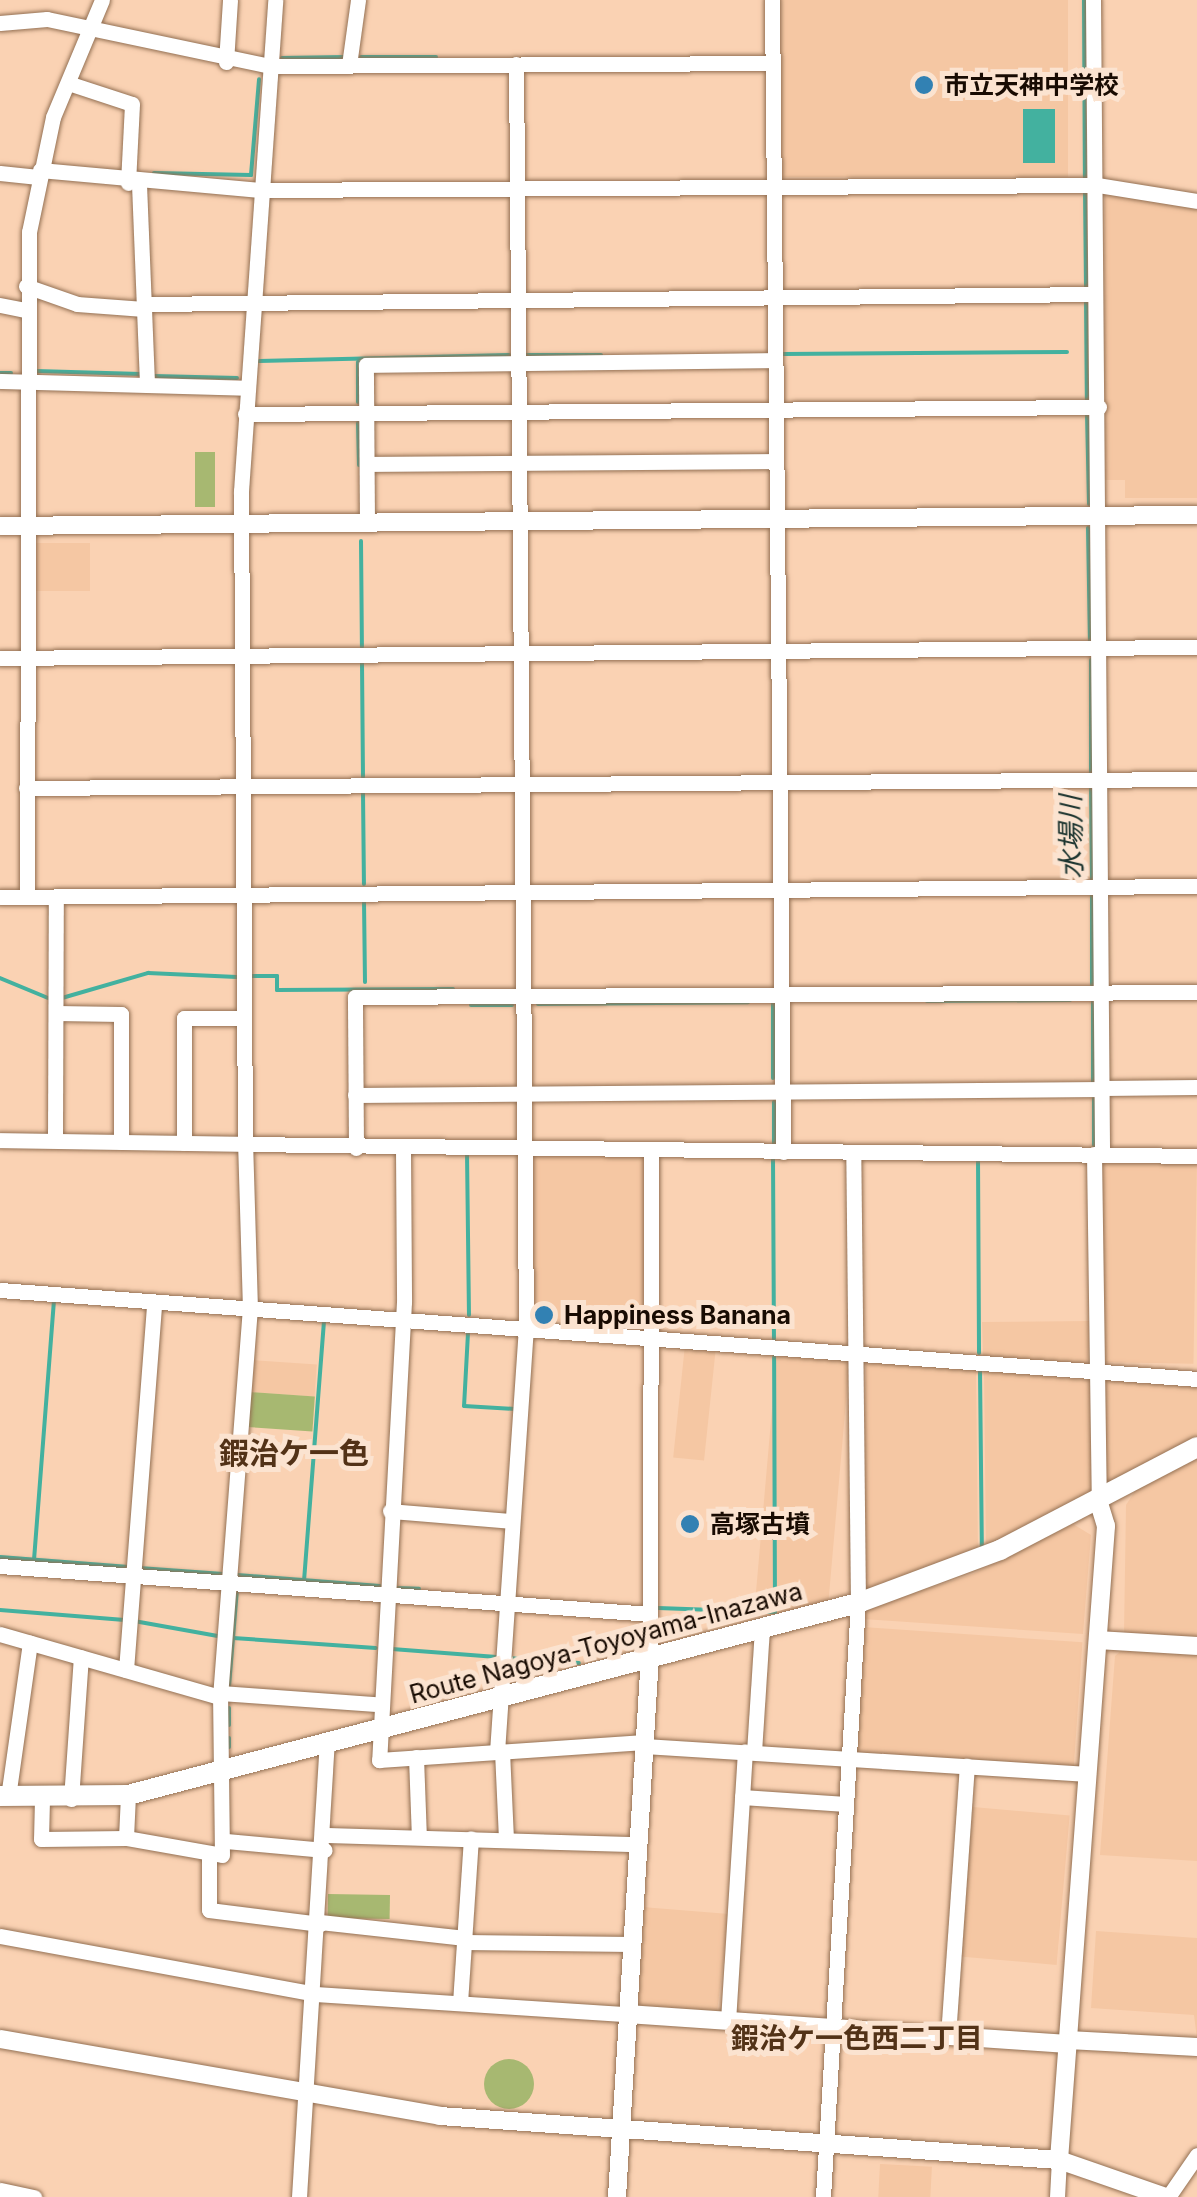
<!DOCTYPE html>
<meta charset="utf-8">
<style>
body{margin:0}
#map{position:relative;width:1197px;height:2197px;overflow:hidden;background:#fad2b3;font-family:Inter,"Noto Sans JP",sans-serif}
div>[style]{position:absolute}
.built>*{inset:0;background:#f5c7a3;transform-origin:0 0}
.green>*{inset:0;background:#a7b871;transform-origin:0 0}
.round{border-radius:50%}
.water>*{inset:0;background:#43b19f;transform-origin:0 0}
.stream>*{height:4px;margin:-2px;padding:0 2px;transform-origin:2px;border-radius:2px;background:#43b19f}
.roads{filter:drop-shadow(0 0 2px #937053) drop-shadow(0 0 2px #937053)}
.minor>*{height:15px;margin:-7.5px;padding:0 7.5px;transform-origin:7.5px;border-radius:7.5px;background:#fff}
.tertiary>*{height:18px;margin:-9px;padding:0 9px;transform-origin:9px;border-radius:9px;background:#fff}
.secondary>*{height:20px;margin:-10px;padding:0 10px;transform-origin:10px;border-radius:10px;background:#fff}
.dots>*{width:28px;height:28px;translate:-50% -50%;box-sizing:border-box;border:5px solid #fbe3d0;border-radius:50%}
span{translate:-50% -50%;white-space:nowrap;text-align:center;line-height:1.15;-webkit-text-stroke:10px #fbe3d0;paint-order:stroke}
.poi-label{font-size:25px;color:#180b02;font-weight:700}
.left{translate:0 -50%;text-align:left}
.street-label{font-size:25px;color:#180b02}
.water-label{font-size:28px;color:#1d3530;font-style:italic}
.neighbourhood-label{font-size:28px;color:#523217;font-weight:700}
.quarter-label{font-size:30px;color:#523217;font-weight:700}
</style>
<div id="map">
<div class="built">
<i style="left:780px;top:0;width:288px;height:177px"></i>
<i style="clip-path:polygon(1105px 193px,1197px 208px,1197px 498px,1125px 498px,1125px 480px,1104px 480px)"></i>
<i style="left:90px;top:543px;width:48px;height:58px;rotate:90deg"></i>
<i style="left:530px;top:1154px;width:116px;height:166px;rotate:1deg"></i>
<i style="left:1098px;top:1159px;width:99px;height:203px;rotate:1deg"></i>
<i style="clip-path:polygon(1091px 1321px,1087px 1365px,983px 1356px,982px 1322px)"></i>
<i style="left:685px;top:1345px;width:31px;height:113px;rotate:6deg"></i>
<i style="left:777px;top:1352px;width:73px;height:263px;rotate:5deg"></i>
<i style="left:251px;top:1360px;width:66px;height:32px;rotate:4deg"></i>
<i style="clip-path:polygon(866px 1361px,976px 1369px,978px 1553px,863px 1593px)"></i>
<i style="clip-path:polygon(984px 1370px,1092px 1381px,1093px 1494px,986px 1549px)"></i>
<i style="clip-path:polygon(1103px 1379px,1197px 1386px,1197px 1436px,1104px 1488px)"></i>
<i style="clip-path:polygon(1197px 1454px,1197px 1637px,1124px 1633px,1126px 1505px,1137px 1488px)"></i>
<i style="clip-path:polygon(1073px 1524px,1091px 1535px,1083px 1634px,863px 1619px,869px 1608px,973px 1574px)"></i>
<i style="left:863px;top:1627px;width:220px;height:127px;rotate:4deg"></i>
<i style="clip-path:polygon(1123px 1649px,1197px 1654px,1197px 1861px,1100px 1855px,1115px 1656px)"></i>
<i style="left:973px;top:1807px;width:97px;height:150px;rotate:5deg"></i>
<i style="clip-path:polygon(642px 1907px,729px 1914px,717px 2012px,643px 2007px,635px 1998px)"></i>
<i style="clip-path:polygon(1096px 1931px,1197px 1938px,1197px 2039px,1194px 2015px,1091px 2008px)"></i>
<i style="left:880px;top:2164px;width:52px;height:33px;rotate:3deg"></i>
</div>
<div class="green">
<i style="left:195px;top:452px;width:20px;height:55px"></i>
<i style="left:249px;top:1392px;width:66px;height:35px;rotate:4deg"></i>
<i style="left:328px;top:1894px;width:62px;height:24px;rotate:1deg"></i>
<i class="round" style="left:484px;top:2059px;width:50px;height:50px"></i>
</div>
<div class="water">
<i style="left:1023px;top:109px;width:32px;height:54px"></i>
</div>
<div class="stream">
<i style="left:1084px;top:0;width:179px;rotate:89.7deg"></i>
<i style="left:361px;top:57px;width:75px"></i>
<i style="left:282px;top:58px;width:65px;rotate:-0.9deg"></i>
<i style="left:154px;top:173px;width:97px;rotate:1.2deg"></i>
<i style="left:251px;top:175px;width:96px;rotate:-85.2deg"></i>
<i style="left:1085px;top:189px;width:100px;rotate:89.4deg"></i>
<i style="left:1086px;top:299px;width:105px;rotate:89.5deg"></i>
<i style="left:783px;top:354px;width:284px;rotate:-0.4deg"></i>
<i style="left:526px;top:355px;width:75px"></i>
<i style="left:259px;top:361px;width:250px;rotate:-1.4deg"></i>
<i style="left:358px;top:362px;width:40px;rotate:90deg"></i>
<i style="left:36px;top:371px;width:105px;rotate:1.6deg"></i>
<i style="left:0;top:373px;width:11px"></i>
<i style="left:153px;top:376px;width:84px;rotate:1.4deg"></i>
<i style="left:1087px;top:414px;width:90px;rotate:88.7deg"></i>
<i style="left:358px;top:423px;width:42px;rotate:88.6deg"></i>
<i style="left:1088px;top:528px;width:117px;rotate:89deg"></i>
<i style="left:361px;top:541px;width:106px;rotate:89.5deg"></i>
<i style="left:1091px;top:660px;width:115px;rotate:90deg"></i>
<i style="left:362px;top:663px;width:114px;rotate:89.5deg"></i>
<i style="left:1091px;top:785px;width:95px;rotate:89.4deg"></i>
<i style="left:363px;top:793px;width:91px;rotate:89.4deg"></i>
<i style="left:1092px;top:890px;width:95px;rotate:90deg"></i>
<i style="left:364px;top:901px;width:81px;rotate:89.3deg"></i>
<i style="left:249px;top:976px;width:28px"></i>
<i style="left:277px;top:976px;width:14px;rotate:90deg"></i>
<i style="left:277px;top:990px;width:176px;rotate:-0.3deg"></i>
<i style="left:0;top:978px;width:52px;rotate:22.6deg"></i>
<i style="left:1093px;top:995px;width:90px;rotate:90deg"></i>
<i style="left:62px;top:998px;width:90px;rotate:-16.2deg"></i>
<i style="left:148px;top:973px;width:89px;rotate:2.6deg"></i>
<i style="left:927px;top:1001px;width:143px;rotate:-0.4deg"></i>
<i style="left:773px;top:1002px;width:76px;rotate:90deg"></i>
<i style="left:538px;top:1004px;width:210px;rotate:-0.5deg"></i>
<i style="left:471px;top:1005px;width:41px"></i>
<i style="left:1094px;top:1095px;width:50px;rotate:90deg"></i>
<i style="left:774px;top:1102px;width:42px;rotate:90deg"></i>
<i style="left:467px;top:1153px;width:162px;rotate:89.3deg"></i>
<i style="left:773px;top:1157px;width:182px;rotate:89.7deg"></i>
<i style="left:978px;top:1157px;width:196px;rotate:89.7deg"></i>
<i style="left:468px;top:1333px;width:73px;rotate:93.1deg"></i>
<i style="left:464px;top:1406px;width:51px;rotate:3.4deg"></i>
<i style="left:980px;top:1371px;width:179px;rotate:89.4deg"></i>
<i style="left:0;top:1557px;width:129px;rotate:4.4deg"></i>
<i style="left:34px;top:1560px;width:261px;rotate:-85.6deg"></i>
<i style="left:139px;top:1568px;width:84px;rotate:4.1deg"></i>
<i style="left:237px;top:1575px;width:143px;rotate:4.4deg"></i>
<i style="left:304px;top:1581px;width:262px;rotate:-85.6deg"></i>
<i style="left:394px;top:1588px;width:25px;rotate:2deg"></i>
<i style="left:658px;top:1608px;width:117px;rotate:2deg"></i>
<i style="left:775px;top:1612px;width:255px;rotate:-90.2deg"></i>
<i style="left:0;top:1610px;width:125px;rotate:4.6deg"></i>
<i style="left:134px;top:1621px;width:85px;rotate:10.1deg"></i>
<i style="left:233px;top:1638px;width:143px;rotate:4deg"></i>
<i style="left:392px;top:1649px;width:105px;rotate:4.4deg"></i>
<i style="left:509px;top:1658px;width:70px;rotate:4.1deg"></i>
<i style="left:229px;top:1686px;width:98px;rotate:-85.3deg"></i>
<i style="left:229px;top:1708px;width:17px;rotate:90deg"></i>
<i style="left:229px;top:1738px;width:9px;rotate:90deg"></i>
</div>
<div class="roads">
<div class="minor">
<i style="left:772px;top:0;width:1152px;rotate:89.45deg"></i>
<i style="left:1093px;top:0;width:1155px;rotate:89.55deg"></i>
<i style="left:0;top:23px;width:47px;rotate:-4.9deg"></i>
<i style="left:47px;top:19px;width:228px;rotate:11.9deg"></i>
<i style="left:270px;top:66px;width:502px;rotate:-0.34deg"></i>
<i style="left:226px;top:62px;width:62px;rotate:-86.3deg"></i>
<i style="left:349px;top:65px;width:66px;rotate:-82.1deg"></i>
<i style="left:68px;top:83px;width:67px;rotate:18.2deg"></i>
<i style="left:132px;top:104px;width:79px;rotate:92.9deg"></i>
<i style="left:40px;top:170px;width:221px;rotate:5.2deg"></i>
<i style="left:260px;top:190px;width:838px;rotate:-0.34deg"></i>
<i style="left:1098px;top:185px;width:100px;rotate:9.2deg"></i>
<i style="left:0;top:173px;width:36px;rotate:6deg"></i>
<i style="left:139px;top:184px;width:201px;rotate:87.7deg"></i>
<i style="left:26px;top:286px;width:54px;rotate:19.4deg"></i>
<i style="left:77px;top:304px;width:67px;rotate:4.3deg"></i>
<i style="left:144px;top:304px;width:949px;rotate:-0.6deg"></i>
<i style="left:0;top:305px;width:25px;rotate:11deg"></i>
<i style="left:0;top:381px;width:247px;rotate:1.6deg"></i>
<i style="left:245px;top:414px;width:854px;rotate:-0.47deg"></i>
<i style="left:367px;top:464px;width:409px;rotate:-0.4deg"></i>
<i style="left:367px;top:523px;width:158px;rotate:-90.4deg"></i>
<i style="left:366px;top:365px;width:409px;rotate:-0.7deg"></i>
<i style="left:0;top:658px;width:1197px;rotate:-0.53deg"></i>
<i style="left:26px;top:788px;width:1171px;rotate:-0.44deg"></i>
<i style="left:0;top:897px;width:1197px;rotate:-0.53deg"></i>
<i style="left:27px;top:897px;width:665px;rotate:-89.83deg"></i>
<i style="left:29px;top:232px;width:117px;rotate:-78.2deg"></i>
<i style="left:53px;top:117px;width:127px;rotate:-67.3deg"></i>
<i style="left:56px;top:1013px;width:65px;rotate:0.9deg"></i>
<i style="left:121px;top:1014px;width:128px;rotate:90deg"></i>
<i style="left:1103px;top:1088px;width:94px;rotate:-0.6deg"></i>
<i style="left:355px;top:1095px;width:748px;rotate:-0.46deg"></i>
<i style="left:0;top:1140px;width:245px;rotate:0.9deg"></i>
<i style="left:245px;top:1144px;width:653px;rotate:-90.35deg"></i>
<i style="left:241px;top:491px;width:492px;rotate:-86deg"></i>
<i style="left:55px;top:1140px;width:243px;rotate:-89.8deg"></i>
<i style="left:184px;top:1143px;width:125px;rotate:-90deg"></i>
<i style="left:184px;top:1018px;width:60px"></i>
<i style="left:356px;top:1148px;width:151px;rotate:-90.4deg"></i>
<i style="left:355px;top:997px;width:842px;rotate:-0.34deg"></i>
<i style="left:403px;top:1149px;width:153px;rotate:89.6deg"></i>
<i style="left:404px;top:1302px;width:459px;rotate:93.1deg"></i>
<i style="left:379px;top:1760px;width:266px;rotate:-3.9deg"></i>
<i style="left:1094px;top:1154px;width:349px;rotate:89.2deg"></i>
<i style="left:0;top:1290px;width:1200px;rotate:4.25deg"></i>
<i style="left:390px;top:1511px;width:122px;rotate:4.7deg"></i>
<i style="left:0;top:1566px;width:652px;rotate:4.22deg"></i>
<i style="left:0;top:1634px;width:229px;rotate:16deg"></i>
<i style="left:650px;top:1656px;width:504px;rotate:-89.89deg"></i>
<i style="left:126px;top:1670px;width:369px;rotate:-85.6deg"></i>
<i style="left:221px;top:1693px;width:155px;rotate:4.1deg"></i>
<i style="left:644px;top:1746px;width:445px;rotate:3.6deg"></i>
<i style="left:502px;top:1751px;width:88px;rotate:87.4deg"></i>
<i style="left:497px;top:1752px;width:423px;rotate:-86.1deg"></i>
<i style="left:526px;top:1330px;width:1266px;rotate:-90.45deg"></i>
<i style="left:754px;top:1752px;width:124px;rotate:-86.3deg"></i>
<i style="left:416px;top:1757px;width:80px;rotate:87.9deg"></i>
<i style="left:128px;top:1795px;width:43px;rotate:92.7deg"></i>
<i style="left:126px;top:1838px;width:97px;rotate:10deg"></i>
<i style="left:222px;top:1855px;width:158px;rotate:-90.7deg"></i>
<i style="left:220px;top:1697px;width:389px;rotate:-85.6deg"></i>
<i style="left:250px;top:1309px;width:165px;rotate:-91.7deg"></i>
<i style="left:245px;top:1144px;width:952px;rotate:0.72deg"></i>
<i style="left:8px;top:1797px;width:156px;rotate:-81.9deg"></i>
<i style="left:742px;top:1797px;width:104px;rotate:3.9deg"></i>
<i style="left:42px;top:1799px;width:40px;rotate:91.4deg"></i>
<i style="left:41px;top:1839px;width:85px;rotate:-0.7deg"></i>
<i style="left:71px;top:1799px;width:142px;rotate:-86deg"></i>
<i style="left:327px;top:1835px;width:311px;rotate:1.7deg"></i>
<i style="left:226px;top:1841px;width:99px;rotate:5.2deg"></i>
<i style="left:209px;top:1855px;width:55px;rotate:90deg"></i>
<i style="left:209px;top:1910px;width:112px;rotate:7.2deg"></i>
<i style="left:320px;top:1922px;width:146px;rotate:6.3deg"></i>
<i style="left:0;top:1936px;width:320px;rotate:10.4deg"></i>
<i style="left:315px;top:1994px;width:313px;rotate:3.7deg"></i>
<i style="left:464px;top:1942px;width:167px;rotate:0.7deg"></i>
<i style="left:460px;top:2003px;width:165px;rotate:-86.2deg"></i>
<i style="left:728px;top:2021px;width:270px;rotate:-86.4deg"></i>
<i style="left:948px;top:2036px;width:271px;rotate:-86deg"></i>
<i style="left:0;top:2190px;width:35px;rotate:12deg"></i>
<i style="left:299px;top:2197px;width:456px;rotate:-86.5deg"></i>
<i style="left:823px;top:2197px;width:595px;rotate:-86.63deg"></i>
<i style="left:858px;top:1603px;width:450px;rotate:-90.6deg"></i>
<i style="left:1057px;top:2197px;width:37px;rotate:-87deg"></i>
<i style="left:1168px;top:2197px;width:51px;rotate:-55.4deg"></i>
</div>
<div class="tertiary">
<i style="left:0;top:526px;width:1197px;rotate:-0.53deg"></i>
<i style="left:1098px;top:1640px;width:99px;rotate:3.5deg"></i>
<i style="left:627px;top:2014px;width:442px;rotate:3.9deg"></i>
<i style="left:0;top:2039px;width:447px;rotate:9.9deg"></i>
<i style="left:440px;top:2116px;width:621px;rotate:4.07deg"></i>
<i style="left:1059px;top:2160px;width:113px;rotate:19.1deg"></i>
<i style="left:1068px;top:2040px;width:129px;rotate:3.1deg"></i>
<i style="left:1059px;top:2160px;width:636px;rotate:-85.76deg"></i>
<i style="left:1106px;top:1526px;width:24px;rotate:-107deg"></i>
<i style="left:617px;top:2197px;width:542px;rotate:-86.51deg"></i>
</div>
<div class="secondary">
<i style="left:0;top:1796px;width:128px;rotate:-0.4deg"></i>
<i style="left:128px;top:1795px;width:755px;rotate:-14.74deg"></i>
<i style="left:858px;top:1603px;width:152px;rotate:-20.5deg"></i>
<i style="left:1000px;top:1550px;width:222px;rotate:-27.6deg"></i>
</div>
</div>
<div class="dots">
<i style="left:924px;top:85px;background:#3281b3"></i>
<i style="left:544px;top:1315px;background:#3281b3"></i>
<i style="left:690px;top:1524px;background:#3281b3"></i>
</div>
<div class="poi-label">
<span class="left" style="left:944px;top:85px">市立天神中学校</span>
<span class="left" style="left:564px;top:1315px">Happiness Banana</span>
<span class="left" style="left:710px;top:1524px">高塚古墳</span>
</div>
<div class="street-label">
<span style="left:606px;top:1643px;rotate:-15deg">Route Nagoya-Toyoyama-Inazawa</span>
</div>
<div class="water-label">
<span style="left:1071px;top:837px;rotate:-91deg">水場川</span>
</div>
<div class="neighbourhood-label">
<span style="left:857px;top:2038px">鍜治ケ一色西二丁目</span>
</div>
<div class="quarter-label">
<span style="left:294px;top:1453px">鍜治ケ一色</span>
</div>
</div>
